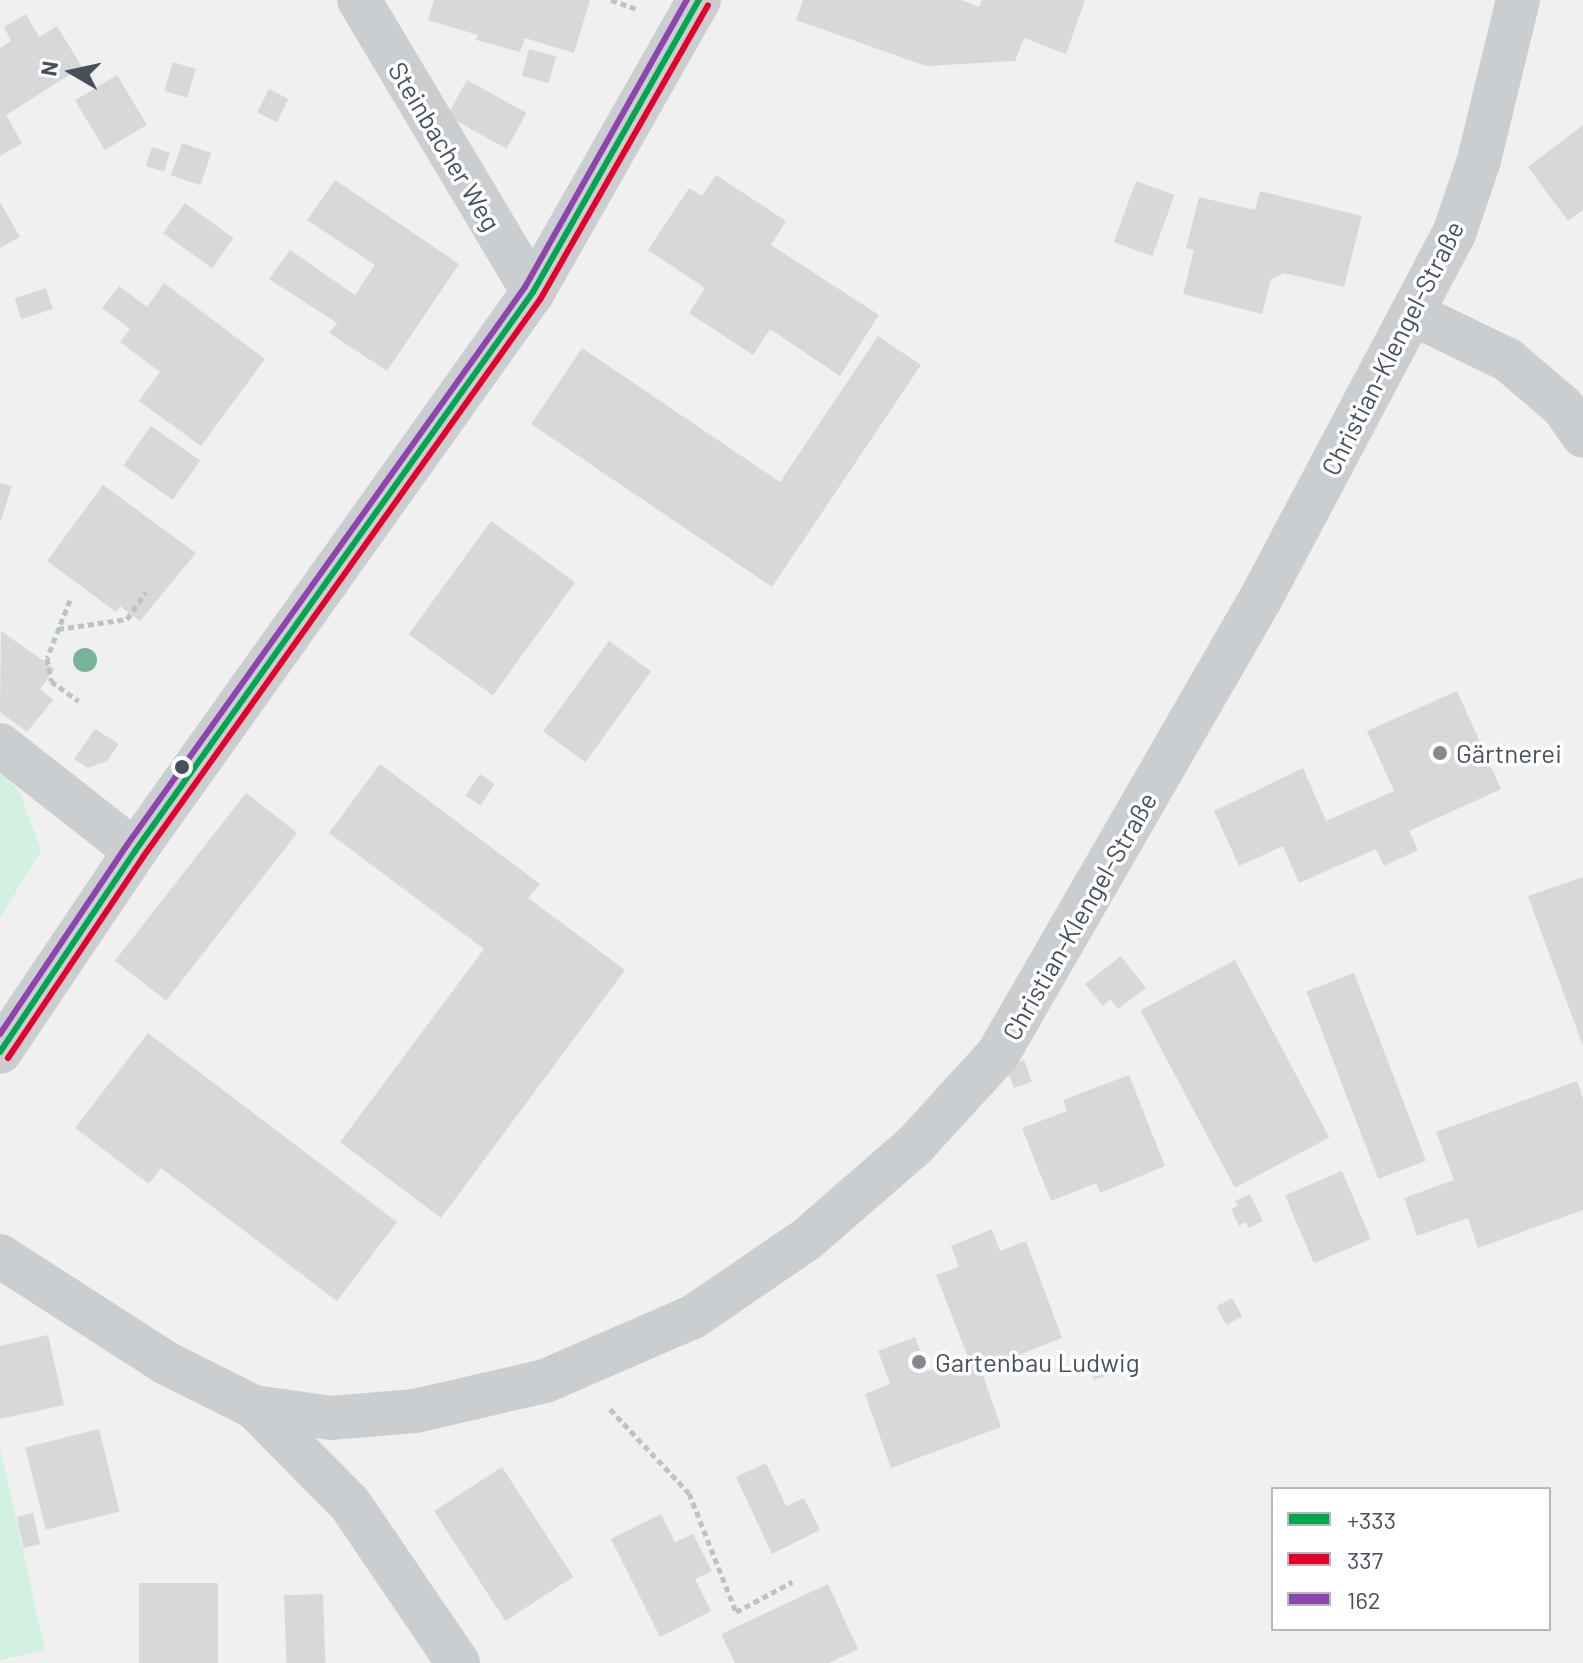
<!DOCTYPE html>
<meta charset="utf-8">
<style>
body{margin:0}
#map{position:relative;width:1583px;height:1663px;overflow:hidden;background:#f1f0f0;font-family:Barlow,sans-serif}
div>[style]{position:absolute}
.green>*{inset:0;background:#d3f1e0}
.building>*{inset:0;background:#d8d8da;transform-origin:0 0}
.path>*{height:5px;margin-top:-2.5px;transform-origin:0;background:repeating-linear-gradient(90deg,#b8c6c2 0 6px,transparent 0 10px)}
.street>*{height:44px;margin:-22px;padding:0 22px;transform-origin:22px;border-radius:22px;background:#cbced1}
.bus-1>*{height:6px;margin:-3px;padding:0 3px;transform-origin:3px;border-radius:3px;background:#00a651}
.bus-2>*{height:6px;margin:-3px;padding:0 3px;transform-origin:3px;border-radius:3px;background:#e4002b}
.bus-3>*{height:6px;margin:-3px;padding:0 3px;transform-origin:3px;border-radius:3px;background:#8e44ad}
.trees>*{width:24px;height:24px;margin:-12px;border-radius:50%;background:#76b598}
.dots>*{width:22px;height:22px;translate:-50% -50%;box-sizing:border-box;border:4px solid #fff;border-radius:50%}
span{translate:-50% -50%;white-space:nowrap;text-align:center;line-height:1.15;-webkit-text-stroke:7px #fff;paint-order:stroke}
.street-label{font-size:26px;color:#46515e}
.poi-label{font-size:26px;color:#46515e}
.left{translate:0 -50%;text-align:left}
.legend{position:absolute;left:1271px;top:1487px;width:280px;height:144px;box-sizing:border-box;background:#fff;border:2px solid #b5b9bf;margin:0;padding:10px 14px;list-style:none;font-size:24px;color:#46515e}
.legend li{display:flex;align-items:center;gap:16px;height:40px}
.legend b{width:40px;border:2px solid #b5b9bf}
.north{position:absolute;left:32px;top:32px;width:80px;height:80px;-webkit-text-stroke:6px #fff;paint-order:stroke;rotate:279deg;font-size:22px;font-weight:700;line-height:32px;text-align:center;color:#46515e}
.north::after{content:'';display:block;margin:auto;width:28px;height:36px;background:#46515e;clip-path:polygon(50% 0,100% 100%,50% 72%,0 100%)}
</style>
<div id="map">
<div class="green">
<i style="clip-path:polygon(0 772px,21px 794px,41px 851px,0 918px)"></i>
<i style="clip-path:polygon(0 1447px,45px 1650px,0 1660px)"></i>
</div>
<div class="building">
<i style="clip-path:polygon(434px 0,590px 0,574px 53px,525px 38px,520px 52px,476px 40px,478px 35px,428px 20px)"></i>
<i style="clip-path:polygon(803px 0,961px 0,979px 7px,982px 0,1085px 0,1066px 54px,1024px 38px,1015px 61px,926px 66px,796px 20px)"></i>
<i style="clip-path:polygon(26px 14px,39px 37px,57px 26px,82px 67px,6px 115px,22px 143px,0 156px,0 48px,11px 41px,4px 27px)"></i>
<i style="left:529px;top:49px;width:28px;height:28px;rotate:15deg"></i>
<i style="left:173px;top:62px;width:24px;height:30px;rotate:17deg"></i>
<i style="left:117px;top:75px;width:58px;height:49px;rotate:59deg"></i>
<i style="left:467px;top:80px;width:68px;height:41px;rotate:29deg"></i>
<i style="left:269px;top:89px;width:22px;height:26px;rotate:27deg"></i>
<i style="clip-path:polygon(1583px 125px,1583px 210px,1568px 221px,1528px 167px)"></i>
<i style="left:182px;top:143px;width:31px;height:34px;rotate:19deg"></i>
<i style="left:152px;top:147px;width:19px;height:20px;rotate:18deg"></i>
<i style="clip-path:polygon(716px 175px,786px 221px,771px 245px,879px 315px,840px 376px,770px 329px,753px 355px,689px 313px,705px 288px,648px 250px,689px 188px,702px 196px)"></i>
<i style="clip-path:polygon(335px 180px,459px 264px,387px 371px,329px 333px,337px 323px,269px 279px,290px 250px,355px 295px,375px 265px,307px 220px)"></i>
<i style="left:1136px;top:181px;width:41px;height:65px;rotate:20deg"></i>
<i style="clip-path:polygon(1260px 191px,1362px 216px,1344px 287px,1284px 273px,1271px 279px,1262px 314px,1183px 294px,1194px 250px,1186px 248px,1199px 197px,1255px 210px)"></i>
<i style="clip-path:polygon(0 202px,20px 237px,0 248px)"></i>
<i style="left:185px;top:203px;width:60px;height:37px;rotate:36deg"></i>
<i style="clip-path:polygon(164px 283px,265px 359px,201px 446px,139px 401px,160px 372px,120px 342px,130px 329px,102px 308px,119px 286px,147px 307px)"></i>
<i style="left:46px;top:288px;width:22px;height:33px;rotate:72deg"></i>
<i style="clip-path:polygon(878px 336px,921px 365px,772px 587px,531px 424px,582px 348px,780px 482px)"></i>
<i style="left:151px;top:426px;width:60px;height:48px;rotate:35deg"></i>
<i style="clip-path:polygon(0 483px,12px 486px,1px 520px,0 520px)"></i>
<i style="clip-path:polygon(103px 485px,196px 553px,140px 621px,120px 606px,116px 612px,47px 561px)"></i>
<i style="left:491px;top:521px;width:104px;height:140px;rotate:36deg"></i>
<i style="clip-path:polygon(1px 631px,55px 669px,40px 689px,53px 700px,27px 732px,0 712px)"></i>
<i style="left:609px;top:641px;width:52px;height:112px;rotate:36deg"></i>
<i style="clip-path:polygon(1457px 691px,1501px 789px,1409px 831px,1418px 850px,1384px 866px,1376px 849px,1299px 883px,1283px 846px,1239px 866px,1214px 811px,1303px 768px,1326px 821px,1394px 791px,1367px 731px)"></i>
<i style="clip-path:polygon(95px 729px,119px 744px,107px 761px,88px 768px,74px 759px)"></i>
<i style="clip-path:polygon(380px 764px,540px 884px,528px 898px,625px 970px,441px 1218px,340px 1142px,484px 949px,329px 833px)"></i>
<i style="left:480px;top:774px;width:18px;height:26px;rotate:34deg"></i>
<i style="left:246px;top:793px;width:65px;height:213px;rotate:38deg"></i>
<i style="clip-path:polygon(1583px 877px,1583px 1046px,1528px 896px)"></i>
<i style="clip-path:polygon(1121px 956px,1146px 988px,1118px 1009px,1110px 999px,1103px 1006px,1085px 984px)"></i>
<i style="left:1235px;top:960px;width:201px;height:107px;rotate:62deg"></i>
<i style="left:1354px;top:973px;width:201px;height:51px;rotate:69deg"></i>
<i style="clip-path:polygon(148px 1033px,397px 1222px,337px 1301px,161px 1168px,149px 1184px,75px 1128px)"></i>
<i style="left:1024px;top:1060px;width:23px;height:19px;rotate:70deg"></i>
<i style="clip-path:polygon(1129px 1075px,1165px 1166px,1100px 1193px,1096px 1183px,1051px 1201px,1022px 1128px,1067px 1111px,1063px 1100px)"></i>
<i style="clip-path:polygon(1577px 1081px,1583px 1099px,1583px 1210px,1478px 1248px,1468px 1218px,1417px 1236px,1404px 1198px,1454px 1180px,1436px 1132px)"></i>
<i style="left:1342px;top:1171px;width:74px;height:62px;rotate:67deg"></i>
<i style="clip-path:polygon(1250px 1194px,1263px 1221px,1249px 1228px,1246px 1222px,1239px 1226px,1231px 1209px,1238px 1206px,1235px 1201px)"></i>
<i style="clip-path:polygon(992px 1229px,1000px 1251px,1026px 1241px,1062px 1338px,981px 1370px,1001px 1427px,891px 1468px,865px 1394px,890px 1384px,878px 1351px,915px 1337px,928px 1371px,968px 1357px,936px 1275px,959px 1267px,951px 1246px)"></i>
<i style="left:1232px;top:1298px;width:21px;height:18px;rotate:61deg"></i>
<i style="clip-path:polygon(48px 1335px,64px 1405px,0 1419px,0 1346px)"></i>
<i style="left:1103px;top:1357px;width:19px;height:16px;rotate:72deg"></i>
<i style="left:99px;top:1429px;width:85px;height:76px;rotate:76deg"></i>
<i style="clip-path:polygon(766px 1463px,786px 1506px,804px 1498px,820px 1530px,772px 1554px,736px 1477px)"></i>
<i style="left:502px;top:1467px;width:131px;height:81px;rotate:57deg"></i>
<i style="left:33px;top:1513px;width:32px;height:17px;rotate:77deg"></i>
<i style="clip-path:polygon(661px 1514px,675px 1542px,693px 1534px,712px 1571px,695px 1579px,711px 1611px,660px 1637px,611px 1539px)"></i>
<i style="left:139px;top:1583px;width:79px;height:80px"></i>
<i style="clip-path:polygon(828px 1584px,858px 1649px,829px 1663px,735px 1663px,721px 1634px)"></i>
<i style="left:323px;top:1594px;width:69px;height:39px;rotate:88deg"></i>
</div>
<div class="path">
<i style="left:611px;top:0;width:28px;rotate:19deg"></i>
<i style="left:70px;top:600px;width:62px;rotate:111.6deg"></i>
<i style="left:47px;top:658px;width:23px;rotate:80deg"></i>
<i style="left:51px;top:681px;width:34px;rotate:36deg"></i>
<i style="left:58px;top:629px;width:70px;rotate:-8.2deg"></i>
<i style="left:127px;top:619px;width:33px;rotate:-55deg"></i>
<i style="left:610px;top:1409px;width:115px;rotate:46.8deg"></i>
<i style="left:689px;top:1493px;width:128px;rotate:68.4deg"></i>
<i style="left:736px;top:1612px;width:64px;rotate:-28.2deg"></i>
</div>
<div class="street">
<i style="left:359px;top:0;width:340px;rotate:59.2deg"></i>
<i style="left:1413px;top:314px;width:106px;rotate:25.8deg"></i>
<i style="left:1508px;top:360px;width:72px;rotate:40.5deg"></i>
<i style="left:1563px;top:407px;width:35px;rotate:55deg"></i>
<i style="left:0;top:745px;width:172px;rotate:38.1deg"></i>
<i style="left:0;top:1052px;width:242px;rotate:-56.1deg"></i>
<i style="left:135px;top:851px;width:686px;rotate:-54.55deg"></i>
<i style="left:533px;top:292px;width:336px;rotate:-60.4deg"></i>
<i style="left:0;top:1256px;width:197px;rotate:32.8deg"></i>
<i style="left:166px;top:1363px;width:98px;rotate:26.6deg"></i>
<i style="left:254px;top:1407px;width:136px;rotate:45.3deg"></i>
<i style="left:350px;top:1504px;width:192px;rotate:55.8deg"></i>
<i style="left:254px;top:1407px;width:78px;rotate:8.1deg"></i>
<i style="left:331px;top:1418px;width:84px;rotate:-4.8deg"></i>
<i style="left:415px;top:1411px;width:133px;rotate:-13deg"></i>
<i style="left:545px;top:1381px;width:161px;rotate:-23.4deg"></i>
<i style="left:693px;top:1317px;width:138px;rotate:-34.4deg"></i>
<i style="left:807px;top:1239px;width:143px;rotate:-41deg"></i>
<i style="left:915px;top:1145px;width:123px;rotate:-47.6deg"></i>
<i style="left:998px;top:1054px;width:526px;rotate:-60.03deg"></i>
<i style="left:1261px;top:598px;width:412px;rotate:-62.1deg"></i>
<i style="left:1454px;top:234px;width:78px;rotate:-71.3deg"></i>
<i style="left:1479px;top:160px;width:165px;rotate:-76.3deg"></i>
</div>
<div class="bus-1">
<i style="left:0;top:1052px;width:242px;rotate:-56.1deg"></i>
<i style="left:135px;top:851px;width:686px;rotate:-54.55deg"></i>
<i style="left:533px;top:292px;width:336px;rotate:-60.4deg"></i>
</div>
<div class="bus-2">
<i style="left:8px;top:1058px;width:242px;rotate:-56.1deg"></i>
<i style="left:143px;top:857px;width:686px;rotate:-54.55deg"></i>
<i style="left:541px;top:298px;width:337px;rotate:-60.3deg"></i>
</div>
<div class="bus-3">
<i style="left:0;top:1034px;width:228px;rotate:-56.1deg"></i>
<i style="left:127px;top:845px;width:685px;rotate:-54.5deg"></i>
<i style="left:525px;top:287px;width:330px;rotate:-60.6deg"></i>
</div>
<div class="trees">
<i style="left:85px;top:660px"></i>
</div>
<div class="dots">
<i style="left:1440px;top:753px;background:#828991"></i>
<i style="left:182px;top:767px;background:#46515e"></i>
<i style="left:919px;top:1362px;background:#828991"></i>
</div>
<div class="street-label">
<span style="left:445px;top:146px;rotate:59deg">Steinbacher Weg</span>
<span style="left:1392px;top:348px;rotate:-63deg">Christian-Klengel-Straße</span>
<span style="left:1079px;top:916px;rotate:-60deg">Christian-Klengel-Straße</span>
</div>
<div class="poi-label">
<span class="left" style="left:1456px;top:753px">Gärtnerei</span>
<span class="left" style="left:935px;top:1362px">Gartenbau Ludwig</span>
</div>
<ul class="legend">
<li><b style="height:10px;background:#00a651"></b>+333</li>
<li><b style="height:10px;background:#e4002b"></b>337</li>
<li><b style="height:10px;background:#8e44ad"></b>162</li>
</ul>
<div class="north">N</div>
</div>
